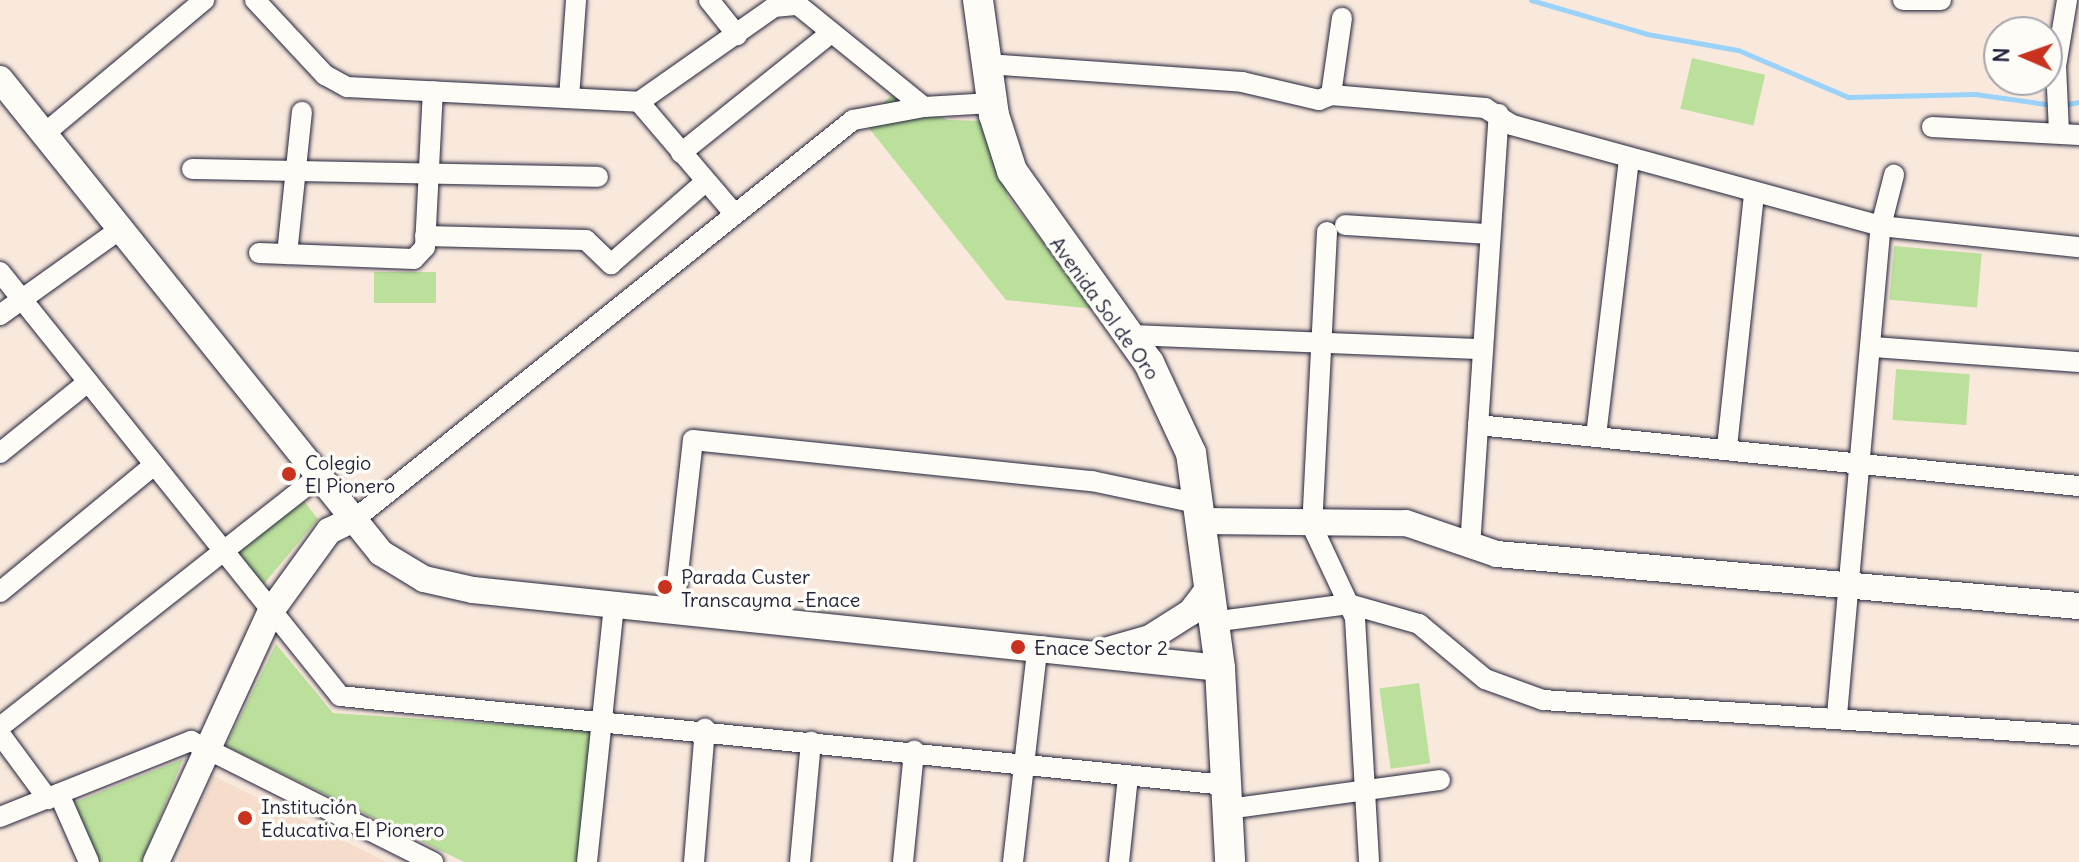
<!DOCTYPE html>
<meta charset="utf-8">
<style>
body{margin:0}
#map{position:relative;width:2079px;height:862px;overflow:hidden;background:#f9e9dd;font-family:Delius,sans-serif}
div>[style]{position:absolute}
.built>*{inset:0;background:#f6dccb}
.green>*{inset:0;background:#bbe09b;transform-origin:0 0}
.stream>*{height:5px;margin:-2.5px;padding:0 2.5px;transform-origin:2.5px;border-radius:2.5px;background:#9bd2fa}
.roads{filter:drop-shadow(0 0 2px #22223b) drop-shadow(0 0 2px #22223b)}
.minor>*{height:20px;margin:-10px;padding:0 10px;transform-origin:10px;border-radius:10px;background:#fdfcf7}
.tertiary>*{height:26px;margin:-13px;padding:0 13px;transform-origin:13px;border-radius:13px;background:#fdfcf7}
.secondary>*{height:30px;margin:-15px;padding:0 15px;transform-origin:15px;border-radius:15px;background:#fdfcf7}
.dots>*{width:22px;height:22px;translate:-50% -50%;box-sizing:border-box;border:4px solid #fdfcf7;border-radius:50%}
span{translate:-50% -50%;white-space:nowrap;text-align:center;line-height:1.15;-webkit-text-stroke:7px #fdfcf7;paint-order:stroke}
.street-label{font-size:20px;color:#22223b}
.poi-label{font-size:20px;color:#22223b}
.left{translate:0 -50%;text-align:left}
.north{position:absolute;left:1983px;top:16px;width:80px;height:80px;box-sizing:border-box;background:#fdfcf7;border:2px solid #a5a5ac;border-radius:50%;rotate:272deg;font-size:22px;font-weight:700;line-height:32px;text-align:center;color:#22223b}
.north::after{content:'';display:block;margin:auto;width:28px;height:36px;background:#c8321e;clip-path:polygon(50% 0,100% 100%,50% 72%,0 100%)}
</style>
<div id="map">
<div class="built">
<i style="clip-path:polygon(213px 776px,387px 862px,177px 862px)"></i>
</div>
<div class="green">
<i style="left:1692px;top:58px;width:75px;height:52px;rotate:13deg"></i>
<i style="clip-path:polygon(893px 94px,948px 120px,981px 121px,1008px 197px,1094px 309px,1006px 300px,864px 122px)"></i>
<i style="left:1894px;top:246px;width:88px;height:54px;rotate:5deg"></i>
<i style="left:374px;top:272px;width:62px;height:31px"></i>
<i style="left:1896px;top:369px;width:74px;height:51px;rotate:4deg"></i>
<i style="clip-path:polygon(303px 500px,318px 519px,263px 585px,237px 554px)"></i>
<i style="clip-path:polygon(276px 644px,333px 713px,591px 730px,578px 862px,464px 862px,226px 746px)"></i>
<i style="left:1419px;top:683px;width:81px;height:40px;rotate:82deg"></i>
<i style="clip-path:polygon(183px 759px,142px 862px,98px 862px,73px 803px)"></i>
</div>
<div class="stream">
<i style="left:1531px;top:0;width:121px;rotate:16.3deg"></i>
<i style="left:1647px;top:34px;width:92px;rotate:10deg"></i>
<i style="left:1738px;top:50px;width:120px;rotate:23.1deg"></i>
<i style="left:1848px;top:97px;width:127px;rotate:-1.4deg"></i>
<i style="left:1975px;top:94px;width:78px;rotate:8.1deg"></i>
<i style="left:2062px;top:105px;width:17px;rotate:-10deg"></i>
</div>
<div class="roads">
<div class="minor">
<i style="left:255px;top:0;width:103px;rotate:47deg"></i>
<i style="left:325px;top:75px;width:25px;rotate:29deg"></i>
<i style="left:347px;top:87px;width:292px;rotate:2.9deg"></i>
<i style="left:639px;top:102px;width:165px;rotate:-35.1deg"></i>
<i style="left:774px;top:7px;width:24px;rotate:-5deg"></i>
<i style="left:798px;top:5px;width:162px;rotate:39deg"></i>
<i style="left:924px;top:107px;width:68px;rotate:-3.4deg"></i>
<i style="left:709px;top:0;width:45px;rotate:51.3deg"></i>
<i style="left:1903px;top:0;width:38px"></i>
<i style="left:987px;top:64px;width:256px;rotate:4deg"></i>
<i style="left:1242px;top:82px;width:79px;rotate:13.2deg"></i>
<i style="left:1319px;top:100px;width:13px;rotate:-23deg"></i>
<i style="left:1331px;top:95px;width:155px;rotate:4.8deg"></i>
<i style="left:1485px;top:108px;width:32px;rotate:32deg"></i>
<i style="left:1512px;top:125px;width:383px;rotate:15.3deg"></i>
<i style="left:1881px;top:226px;width:199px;rotate:6.1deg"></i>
<i style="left:1331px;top:95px;width:78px;rotate:-81.9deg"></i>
<i style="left:569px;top:98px;width:98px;rotate:-85.9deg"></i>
<i style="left:639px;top:102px;width:143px;rotate:49.5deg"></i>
<i style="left:1932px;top:127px;width:147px;rotate:3.1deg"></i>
<i style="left:2059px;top:132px;width:66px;rotate:-92.6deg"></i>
<i style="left:2056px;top:66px;width:67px;rotate:-80.5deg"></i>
<i style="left:44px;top:134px;width:209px;rotate:-39.9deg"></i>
<i style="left:681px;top:153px;width:193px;rotate:-38.7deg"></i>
<i style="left:192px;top:169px;width:406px;rotate:1.1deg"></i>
<i style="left:1345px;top:225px;width:143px;rotate:3.6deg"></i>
<i style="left:1327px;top:232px;width:294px;rotate:92.9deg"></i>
<i style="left:1312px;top:526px;width:102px;rotate:64.9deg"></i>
<i style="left:1355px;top:618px;width:244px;rotate:86.7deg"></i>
<i style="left:425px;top:236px;width:161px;rotate:1.4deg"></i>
<i style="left:586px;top:240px;width:35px;rotate:44deg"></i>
<i style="left:611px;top:264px;width:126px;rotate:-41.1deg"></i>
<i style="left:259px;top:253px;width:155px;rotate:2.2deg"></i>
<i style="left:414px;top:259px;width:16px;rotate:-47deg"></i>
<i style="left:425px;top:247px;width:156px;rotate:-87.1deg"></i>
<i style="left:287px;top:254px;width:143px;rotate:-84deg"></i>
<i style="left:0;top:272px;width:543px;rotate:51.27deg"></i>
<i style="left:340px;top:696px;width:890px;rotate:5.74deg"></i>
<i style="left:0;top:315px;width:146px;rotate:-35.5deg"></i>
<i style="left:1129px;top:335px;width:351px;rotate:2.3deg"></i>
<i style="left:1873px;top:347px;width:207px;rotate:4.2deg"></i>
<i style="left:1478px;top:425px;width:604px;rotate:5.8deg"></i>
<i style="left:1596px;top:436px;width:280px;rotate:-83.2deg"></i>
<i style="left:1727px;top:447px;width:253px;rotate:-83.9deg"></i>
<i style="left:0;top:453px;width:113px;rotate:-38.9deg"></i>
<i style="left:356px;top:518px;width:637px;rotate:-38.69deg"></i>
<i style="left:853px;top:120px;width:72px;rotate:-10.4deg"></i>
<i style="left:1470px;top:547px;width:434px;rotate:-86.2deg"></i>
<i style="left:0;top:592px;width:200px;rotate:-39.5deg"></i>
<i style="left:674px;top:609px;width:170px;rotate:-83.6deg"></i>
<i style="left:693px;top:440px;width:401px;rotate:5.9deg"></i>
<i style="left:1092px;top:481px;width:111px;rotate:11.9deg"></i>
<i style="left:1212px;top:622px;width:138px;rotate:-7.5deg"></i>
<i style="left:1349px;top:604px;width:73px;rotate:15.9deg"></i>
<i style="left:1419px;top:624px;width:86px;rotate:39.8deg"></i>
<i style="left:1485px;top:679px;width:62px;rotate:19.9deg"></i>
<i style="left:1543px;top:700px;width:537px;rotate:3.74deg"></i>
<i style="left:1837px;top:715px;width:491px;rotate:-84.9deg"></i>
<i style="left:1881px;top:226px;width:53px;rotate:-75.7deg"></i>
<i style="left:0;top:727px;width:409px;rotate:-38.2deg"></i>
<i style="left:0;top:734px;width:81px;rotate:53.6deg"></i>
<i style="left:59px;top:794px;width:74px;rotate:66.2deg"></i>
<i style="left:1228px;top:809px;width:214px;rotate:-7.8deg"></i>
<i style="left:0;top:817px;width:206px;rotate:-21.7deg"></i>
<i style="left:191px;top:741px;width:271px;rotate:26.6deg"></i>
<i style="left:587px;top:862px;width:259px;rotate:-84deg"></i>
<i style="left:694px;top:862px;width:134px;rotate:-85.3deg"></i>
<i style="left:800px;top:862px;width:121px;rotate:-84.8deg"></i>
<i style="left:903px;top:862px;width:112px;rotate:-84.3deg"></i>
<i style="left:1013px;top:862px;width:213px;rotate:-83.5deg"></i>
<i style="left:1119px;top:862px;width:86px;rotate:-84deg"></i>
</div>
<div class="tertiary">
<i style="left:0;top:79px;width:608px;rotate:51.21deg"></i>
<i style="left:381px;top:553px;width:50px;rotate:31.2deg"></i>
<i style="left:424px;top:579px;width:50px;rotate:12.7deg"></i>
<i style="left:473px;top:590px;width:751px;rotate:5.96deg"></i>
<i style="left:1203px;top:521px;width:203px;rotate:0.6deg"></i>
<i style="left:1406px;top:523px;width:96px;rotate:18.8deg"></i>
<i style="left:1497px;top:554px;width:584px;rotate:5.11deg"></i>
<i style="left:1101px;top:652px;width:51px;rotate:-15.9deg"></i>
<i style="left:1150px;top:638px;width:49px;rotate:-32.4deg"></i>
<i style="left:1191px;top:612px;width:30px;rotate:-53deg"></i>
<i style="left:156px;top:862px;width:276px;rotate:-65.4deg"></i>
<i style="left:271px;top:611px;width:99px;rotate:-54.1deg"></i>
<i style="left:329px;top:531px;width:30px;rotate:-26deg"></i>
</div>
<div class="secondary">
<i style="left:978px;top:0;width:116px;rotate:82.1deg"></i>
<i style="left:994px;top:115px;width:59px;rotate:72.2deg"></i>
<i style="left:1012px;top:171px;width:236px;rotate:54.5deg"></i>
<i style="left:1149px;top:363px;width:99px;rotate:65deg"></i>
<i style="left:1191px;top:453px;width:217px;rotate:82.3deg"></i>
<i style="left:1220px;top:668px;width:194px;rotate:87deg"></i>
</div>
</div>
<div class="dots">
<i style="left:289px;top:474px;background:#c8321e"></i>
<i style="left:665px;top:587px;background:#c8321e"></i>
<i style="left:1018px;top:647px;background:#c8321e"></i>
<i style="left:245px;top:818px;background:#c8321e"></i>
</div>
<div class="street-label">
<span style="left:1105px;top:308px;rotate:54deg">Avenida Sol de Oro</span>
</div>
<div class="poi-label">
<span class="left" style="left:305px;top:474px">Colegio<br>El Pionero</span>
<span class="left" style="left:681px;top:588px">Parada Custer<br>Transcayma -Enace</span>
<span class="left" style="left:1034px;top:647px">Enace Sector 2</span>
<span class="left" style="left:261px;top:818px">Institución<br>Educativa El Pionero</span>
</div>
<div class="north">N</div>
</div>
